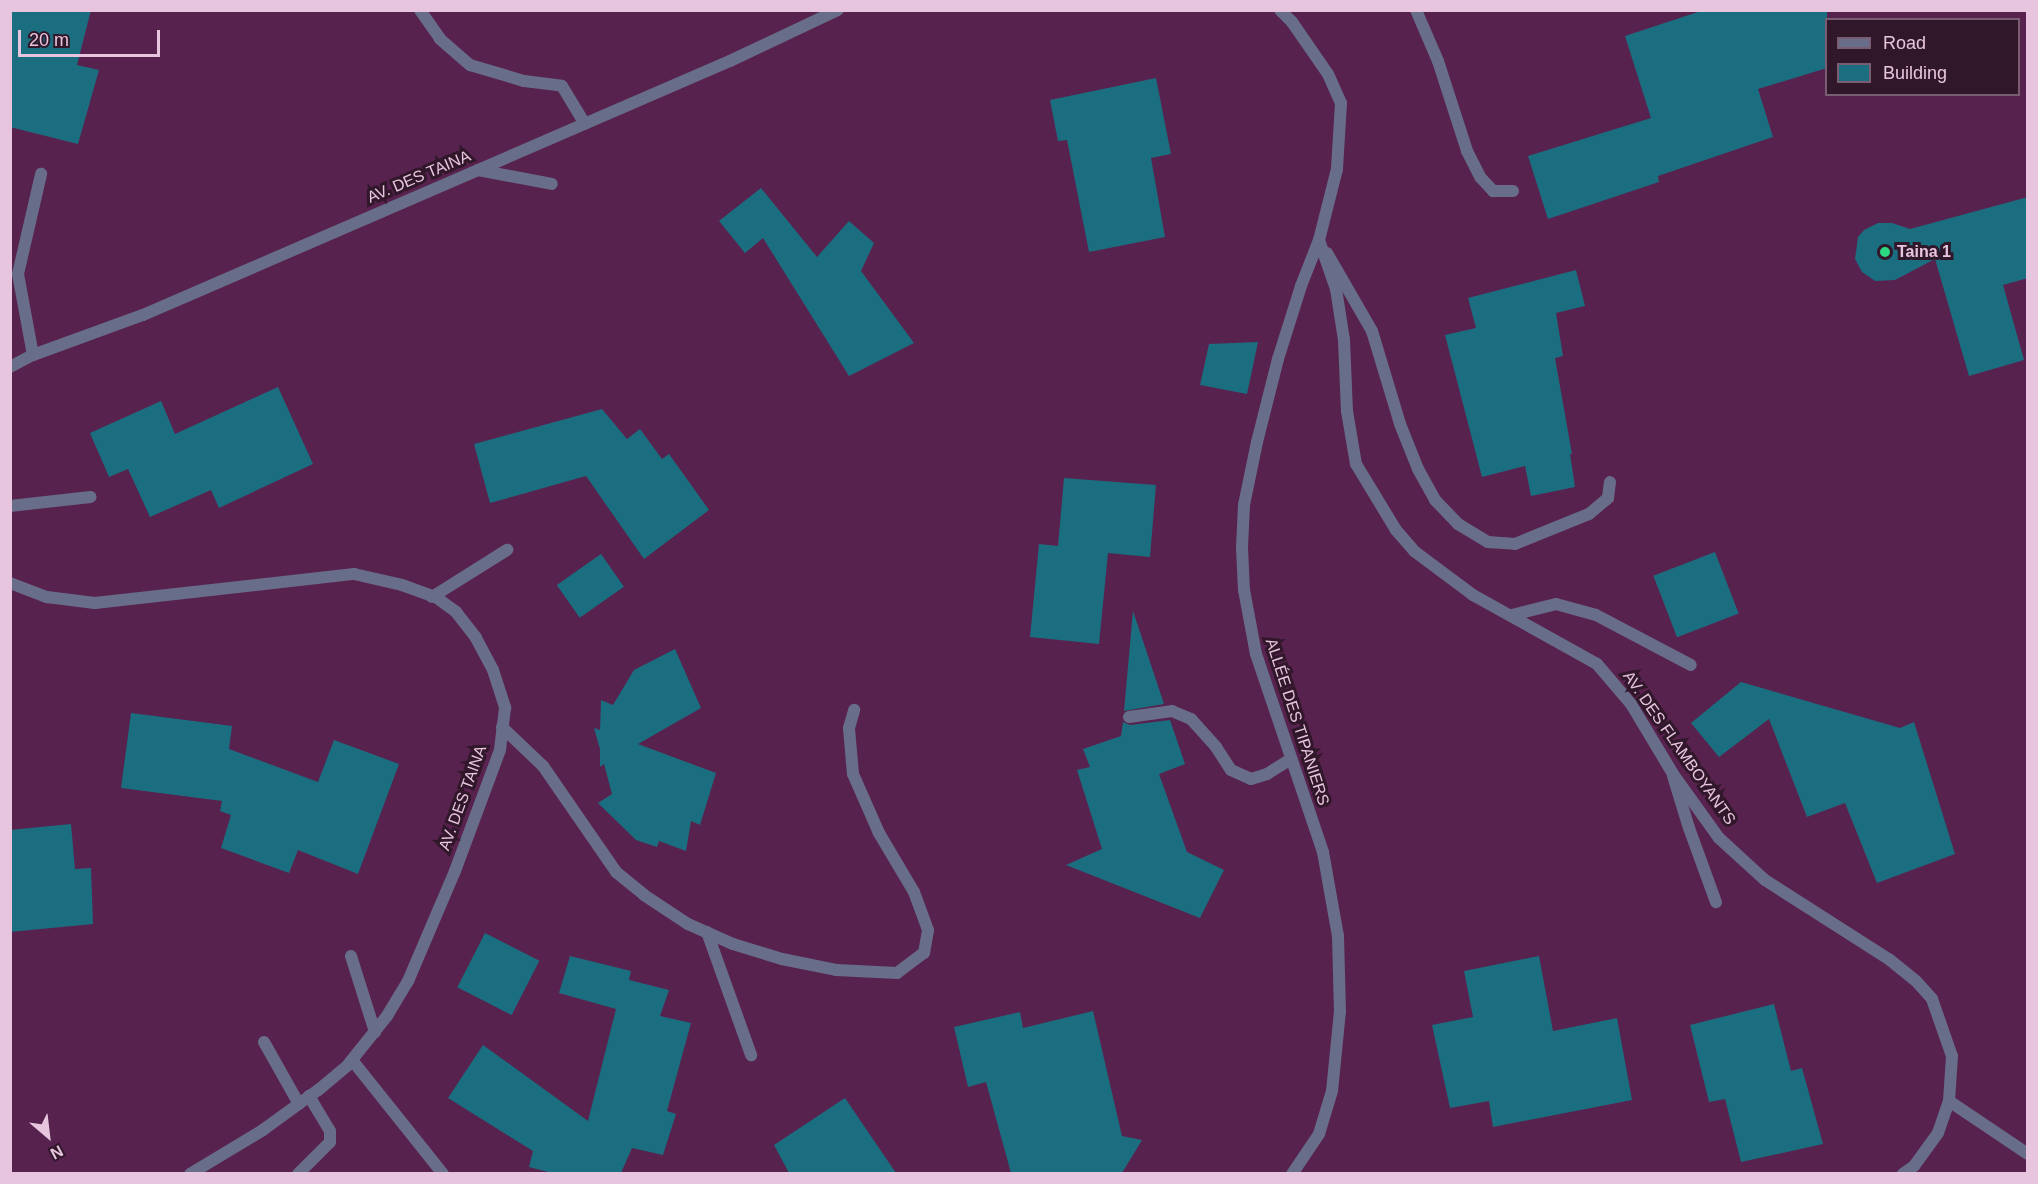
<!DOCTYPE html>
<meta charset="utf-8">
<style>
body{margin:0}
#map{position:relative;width:2038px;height:1184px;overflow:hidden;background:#58224e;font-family:Helvetica,sans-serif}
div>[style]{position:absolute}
.building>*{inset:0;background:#1b6e7f;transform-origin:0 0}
.service>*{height:12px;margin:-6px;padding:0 6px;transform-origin:6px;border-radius:6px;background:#686e8a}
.minor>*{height:12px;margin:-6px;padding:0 6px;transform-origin:6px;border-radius:6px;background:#686e8a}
.dots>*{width:16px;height:16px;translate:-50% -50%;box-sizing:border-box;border:3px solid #30172a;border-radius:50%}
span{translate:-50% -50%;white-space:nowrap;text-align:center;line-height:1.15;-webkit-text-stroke:6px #30172a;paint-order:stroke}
.street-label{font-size:16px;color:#e7c5de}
.poi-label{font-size:16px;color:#e7c5de;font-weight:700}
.left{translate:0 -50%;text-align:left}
.frame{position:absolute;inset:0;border:12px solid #e7c5de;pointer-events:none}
.legend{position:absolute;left:1825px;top:18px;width:195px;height:78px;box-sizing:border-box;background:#30172a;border:2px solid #795d72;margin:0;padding:8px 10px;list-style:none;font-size:18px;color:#e7c5de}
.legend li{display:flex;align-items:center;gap:12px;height:30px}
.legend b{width:30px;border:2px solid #795d72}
.north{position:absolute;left:18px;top:1106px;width:60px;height:60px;-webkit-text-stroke:4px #30172a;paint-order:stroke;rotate:152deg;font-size:16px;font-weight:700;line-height:24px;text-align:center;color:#e7c5de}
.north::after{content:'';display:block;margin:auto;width:21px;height:27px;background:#e7c5de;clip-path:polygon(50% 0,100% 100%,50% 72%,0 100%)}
.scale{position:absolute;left:18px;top:30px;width:142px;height:27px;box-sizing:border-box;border:3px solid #e7c5de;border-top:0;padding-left:8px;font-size:18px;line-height:21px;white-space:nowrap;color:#e7c5de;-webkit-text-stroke:4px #30172a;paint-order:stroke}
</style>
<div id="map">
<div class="building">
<i style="clip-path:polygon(10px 10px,91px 10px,77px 65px,99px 70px,78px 144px,10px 127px)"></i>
<i style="clip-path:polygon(1704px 10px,1827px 10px,1827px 68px,1758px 89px,1773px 137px,1658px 176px,1659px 182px,1548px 219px,1528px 156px,1651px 118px,1625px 36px)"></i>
<i style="clip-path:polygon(1156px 78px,1171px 154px,1151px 158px,1165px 237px,1089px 252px,1067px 140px,1058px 141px,1050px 100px)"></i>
<i style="clip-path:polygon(761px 188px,817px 257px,849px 221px,874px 243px,861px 271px,914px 343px,849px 376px,763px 238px,745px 253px,719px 221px)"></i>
<i style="clip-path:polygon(2028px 197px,2028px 278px,2003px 285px,2024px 360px,1969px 376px,1935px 259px,1895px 280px,1875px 281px,1862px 272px,1855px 259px,1858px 237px,1864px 230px,1878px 223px,1892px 223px,1910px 229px)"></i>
<i style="clip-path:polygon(1576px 270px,1585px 306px,1556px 313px,1563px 356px,1555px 358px,1572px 454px,1570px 454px,1575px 487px,1531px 496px,1525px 466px,1482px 477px,1445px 335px,1476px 328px,1468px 298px)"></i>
<i style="clip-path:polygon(1258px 342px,1247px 394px,1200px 385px,1209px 344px)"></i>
<i style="clip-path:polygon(278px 387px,313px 464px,219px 508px,211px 490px,150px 517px,128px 469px,109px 477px,90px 433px,161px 401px,175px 434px)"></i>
<i style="clip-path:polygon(602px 409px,627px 439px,640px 429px,662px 459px,669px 454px,709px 510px,644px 559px,586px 476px,490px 503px,474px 444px)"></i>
<i style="clip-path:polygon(1064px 478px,1156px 485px,1150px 557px,1108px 553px,1099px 644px,1030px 637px,1039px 544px,1058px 546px)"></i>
<i style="left:1715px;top:552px;width:66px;height:66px;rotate:69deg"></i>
<i style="left:601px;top:554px;width:40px;height:54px;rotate:55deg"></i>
<i style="clip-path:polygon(1133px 611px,1164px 704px,1124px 711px)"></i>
<i style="clip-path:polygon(675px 649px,701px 708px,638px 744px,716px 773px,700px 825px,691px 821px,686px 851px,659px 841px,657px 847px,636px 840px,598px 803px,612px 794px,604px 764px,600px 767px,600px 749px,594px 728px,600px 730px,601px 700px,613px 705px,634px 670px)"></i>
<i style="clip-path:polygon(1741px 682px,1900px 728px,1914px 722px,1955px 854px,1877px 883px,1845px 803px,1807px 817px,1769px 719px,1719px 757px,1691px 723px)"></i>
<i style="clip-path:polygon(131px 713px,232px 726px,229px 749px,318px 782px,334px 740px,399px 764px,358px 874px,298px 850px,289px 873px,221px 848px,231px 815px,220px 811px,222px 801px,121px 788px)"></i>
<i style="clip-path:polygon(1170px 720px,1185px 764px,1159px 774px,1187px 852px,1224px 870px,1200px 918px,1066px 865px,1102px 849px,1077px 770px,1090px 767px,1083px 749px,1121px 736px,1123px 722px,1130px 725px)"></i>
<i style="clip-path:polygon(71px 824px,75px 869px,91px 868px,93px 924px,10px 932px,10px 830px)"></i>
<i style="left:485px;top:933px;width:61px;height:61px;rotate:27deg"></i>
<i style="clip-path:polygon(570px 956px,631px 971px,629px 980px,669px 990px,660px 1016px,691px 1023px,667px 1111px,676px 1114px,663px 1155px,632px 1148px,621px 1173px,552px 1173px,529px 1167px,533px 1151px,448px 1098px,483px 1045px,588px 1121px,616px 1009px,559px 993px)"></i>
<i style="clip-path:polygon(1539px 956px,1553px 1031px,1617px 1018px,1632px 1100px,1493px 1127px,1489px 1101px,1450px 1108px,1432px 1025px,1473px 1017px,1464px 971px)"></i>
<i style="clip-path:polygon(1774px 1004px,1791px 1071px,1802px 1068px,1823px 1144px,1741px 1162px,1725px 1099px,1709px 1102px,1690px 1025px)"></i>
<i style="clip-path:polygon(1093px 1011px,1122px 1136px,1142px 1140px,1122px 1173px,1011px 1173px,986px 1082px,968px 1087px,954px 1027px,1020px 1012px,1023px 1028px)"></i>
<i style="clip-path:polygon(845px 1098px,896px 1173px,789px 1173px,774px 1145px)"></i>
</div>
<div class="service">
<i style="left:420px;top:10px;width:35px;rotate:55deg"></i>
<i style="left:440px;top:39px;width:40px;rotate:41deg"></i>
<i style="left:470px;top:65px;width:56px;rotate:16.5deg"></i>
<i style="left:524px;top:81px;width:38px;rotate:7deg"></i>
<i style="left:562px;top:86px;width:44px;rotate:58.8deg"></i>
<i style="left:1416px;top:10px;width:56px;rotate:66.7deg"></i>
<i style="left:1438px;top:61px;width:95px;rotate:72.1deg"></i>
<i style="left:1467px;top:151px;width:30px;rotate:63deg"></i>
<i style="left:1481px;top:178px;width:18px;rotate:47deg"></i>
<i style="left:1493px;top:191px;width:20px"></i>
<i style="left:478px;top:170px;width:75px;rotate:10.7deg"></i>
<i style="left:1327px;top:253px;width:90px;rotate:60deg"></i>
<i style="left:1372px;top:331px;width:97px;rotate:73.2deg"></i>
<i style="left:1400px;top:424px;width:48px;rotate:68.2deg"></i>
<i style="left:1418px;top:469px;width:35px;rotate:61deg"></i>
<i style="left:1435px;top:500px;width:33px;rotate:46deg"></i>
<i style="left:1458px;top:524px;width:35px;rotate:31deg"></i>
<i style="left:1488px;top:542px;width:27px;rotate:4deg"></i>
<i style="left:1515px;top:544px;width:80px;rotate:-22.1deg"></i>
<i style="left:1589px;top:514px;width:25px;rotate:-40deg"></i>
<i style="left:1608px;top:498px;width:16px;rotate:-83deg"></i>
<i style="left:33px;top:355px;width:82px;rotate:-100.5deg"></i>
<i style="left:18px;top:274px;width:103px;rotate:-77deg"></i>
<i style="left:10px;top:506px;width:81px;rotate:-6.4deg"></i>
<i style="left:432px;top:597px;width:89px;rotate:-32.1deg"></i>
<i style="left:1512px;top:615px;width:45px;rotate:-14deg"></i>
<i style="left:1556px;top:604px;width:41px;rotate:15.4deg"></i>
<i style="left:1596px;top:615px;width:107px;rotate:27.8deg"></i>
<i style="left:1673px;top:776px;width:54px;rotate:72.9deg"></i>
<i style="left:1689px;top:828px;width:79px;rotate:70deg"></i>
<i style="left:707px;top:932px;width:131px;rotate:70.3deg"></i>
<i style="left:351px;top:956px;width:80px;rotate:72.5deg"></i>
<i style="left:264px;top:1042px;width:71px;rotate:60.6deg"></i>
<i style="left:352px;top:1060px;width:146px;rotate:51.4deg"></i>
<i style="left:1949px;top:1101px;width:95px;rotate:33.9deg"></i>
<i style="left:298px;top:1174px;width:45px;rotate:-45deg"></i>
<i style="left:330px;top:1142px;width:11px;rotate:-90deg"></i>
<i style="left:330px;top:1131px;width:41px;rotate:-121deg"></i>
</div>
<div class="minor">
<i style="left:1280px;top:10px;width:17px;rotate:45deg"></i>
<i style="left:1292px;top:22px;width:63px;rotate:55.3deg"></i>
<i style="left:1328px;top:74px;width:32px;rotate:66deg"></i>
<i style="left:1341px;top:103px;width:66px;rotate:93.5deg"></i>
<i style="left:1337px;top:169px;width:73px;rotate:104.2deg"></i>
<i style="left:1319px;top:240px;width:49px;rotate:111.4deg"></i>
<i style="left:1301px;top:286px;width:77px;rotate:107.5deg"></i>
<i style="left:1278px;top:359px;width:86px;rotate:104.2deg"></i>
<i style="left:1257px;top:442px;width:64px;rotate:101.7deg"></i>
<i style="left:1244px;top:505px;width:43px;rotate:92.7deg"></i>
<i style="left:1242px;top:548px;width:42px;rotate:87.3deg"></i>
<i style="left:1244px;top:590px;width:65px;rotate:79.4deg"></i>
<i style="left:1256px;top:654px;width:209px;rotate:71.3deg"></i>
<i style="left:1323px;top:852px;width:85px;rotate:79.9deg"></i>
<i style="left:1338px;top:936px;width:75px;rotate:88.5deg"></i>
<i style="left:1340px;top:1011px;width:80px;rotate:95.7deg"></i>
<i style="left:1332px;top:1091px;width:45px;rotate:106.8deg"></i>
<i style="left:1319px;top:1134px;width:48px;rotate:124deg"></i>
<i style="left:1319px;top:240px;width:52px;rotate:70.9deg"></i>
<i style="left:1336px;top:289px;width:52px;rotate:81.1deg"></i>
<i style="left:1344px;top:340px;width:71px;rotate:87.6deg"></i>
<i style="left:1347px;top:411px;width:54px;rotate:80.4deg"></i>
<i style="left:1356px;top:464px;width:77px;rotate:58.8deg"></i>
<i style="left:1396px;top:530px;width:28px;rotate:49deg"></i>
<i style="left:1414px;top:551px;width:74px;rotate:36.7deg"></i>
<i style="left:1473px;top:595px;width:142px;rotate:29.1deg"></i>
<i style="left:1597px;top:664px;width:52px;rotate:49.6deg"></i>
<i style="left:1631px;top:704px;width:82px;rotate:59deg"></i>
<i style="left:1673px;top:774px;width:79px;rotate:54.3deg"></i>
<i style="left:1719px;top:838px;width:62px;rotate:42.4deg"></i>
<i style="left:1765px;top:880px;width:148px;rotate:32.6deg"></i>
<i style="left:1890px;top:960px;width:33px;rotate:39deg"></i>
<i style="left:1916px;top:981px;width:24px;rotate:48deg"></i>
<i style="left:1932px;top:999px;width:60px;rotate:70.7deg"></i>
<i style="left:1952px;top:1056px;width:45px;rotate:93.8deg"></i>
<i style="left:1949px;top:1101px;width:34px;rotate:109deg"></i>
<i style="left:1938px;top:1133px;width:41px;rotate:126deg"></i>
<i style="left:1914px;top:1166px;width:14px;rotate:144deg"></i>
<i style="left:10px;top:367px;width:26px;rotate:-28deg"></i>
<i style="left:33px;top:355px;width:117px;rotate:-20deg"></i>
<i style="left:143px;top:315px;width:640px;rotate:-23.4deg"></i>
<i style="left:730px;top:61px;width:119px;rotate:-25.3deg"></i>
<i style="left:10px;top:583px;width:40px;rotate:21deg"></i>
<i style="left:47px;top:597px;width:48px;rotate:7.1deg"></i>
<i style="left:95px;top:603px;width:261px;rotate:-6.4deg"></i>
<i style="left:354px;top:574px;width:49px;rotate:12.9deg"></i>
<i style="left:402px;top:585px;width:37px;rotate:20deg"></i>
<i style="left:437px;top:598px;width:24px;rotate:36deg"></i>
<i style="left:456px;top:612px;width:33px;rotate:52deg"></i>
<i style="left:476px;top:638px;width:36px;rotate:62deg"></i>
<i style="left:493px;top:670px;width:40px;rotate:72deg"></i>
<i style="left:505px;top:708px;width:42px;rotate:96.8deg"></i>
<i style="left:500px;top:750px;width:129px;rotate:110.4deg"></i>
<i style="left:455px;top:871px;width:120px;rotate:113.1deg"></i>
<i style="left:408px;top:981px;width:41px;rotate:121deg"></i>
<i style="left:387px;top:1016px;width:64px;rotate:128.7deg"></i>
<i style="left:347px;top:1066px;width:38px;rotate:140deg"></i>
<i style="left:318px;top:1090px;width:68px;rotate:144deg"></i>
<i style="left:263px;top:1130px;width:85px;rotate:148.9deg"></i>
<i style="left:1129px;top:717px;width:43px;rotate:-7.9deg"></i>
<i style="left:1172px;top:711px;width:21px;rotate:23deg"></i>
<i style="left:1191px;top:719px;width:38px;rotate:48deg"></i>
<i style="left:1216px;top:747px;width:27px;rotate:57deg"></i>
<i style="left:1231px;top:770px;width:22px;rotate:24deg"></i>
<i style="left:1251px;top:779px;width:17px;rotate:-17deg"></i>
<i style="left:1267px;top:774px;width:28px;rotate:-32deg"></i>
<i style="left:502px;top:727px;width:57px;rotate:43.6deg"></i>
<i style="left:543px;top:766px;width:129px;rotate:55.4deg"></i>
<i style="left:616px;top:872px;width:36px;rotate:39deg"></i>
<i style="left:644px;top:895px;width:53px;rotate:33.4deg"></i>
<i style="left:688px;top:924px;width:49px;rotate:24deg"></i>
<i style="left:733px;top:944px;width:51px;rotate:17deg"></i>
<i style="left:782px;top:959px;width:55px;rotate:11.5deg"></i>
<i style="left:836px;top:970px;width:61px;rotate:2.8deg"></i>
<i style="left:897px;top:973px;width:34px;rotate:-37deg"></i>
<i style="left:924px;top:953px;width:23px;rotate:-80deg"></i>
<i style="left:928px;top:930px;width:40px;rotate:-110.2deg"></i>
<i style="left:914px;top:892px;width:69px;rotate:-120.7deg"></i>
<i style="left:879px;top:833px;width:64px;rotate:-113.8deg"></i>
<i style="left:853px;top:774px;width:46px;rotate:-95deg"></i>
<i style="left:849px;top:728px;width:19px;rotate:-74deg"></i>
</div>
<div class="dots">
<i style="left:1885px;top:252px;background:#2dd883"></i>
</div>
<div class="street-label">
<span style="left:419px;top:177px;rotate:-23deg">AV. DES TAINA</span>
<span style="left:1297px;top:722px;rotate:72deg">ALLÉE DES TIPANIERS</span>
<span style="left:1679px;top:748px;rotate:55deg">AV. DES FLAMBOYANTS</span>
<span style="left:463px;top:798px;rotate:-70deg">AV. DES TAINA</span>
</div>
<div class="poi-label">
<span class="left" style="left:1897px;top:252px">Taina 1</span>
</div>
<div class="frame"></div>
<ul class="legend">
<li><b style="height:8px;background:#686e8a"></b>Road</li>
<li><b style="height:16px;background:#1b6e7f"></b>Building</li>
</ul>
<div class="north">N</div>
<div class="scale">20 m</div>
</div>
